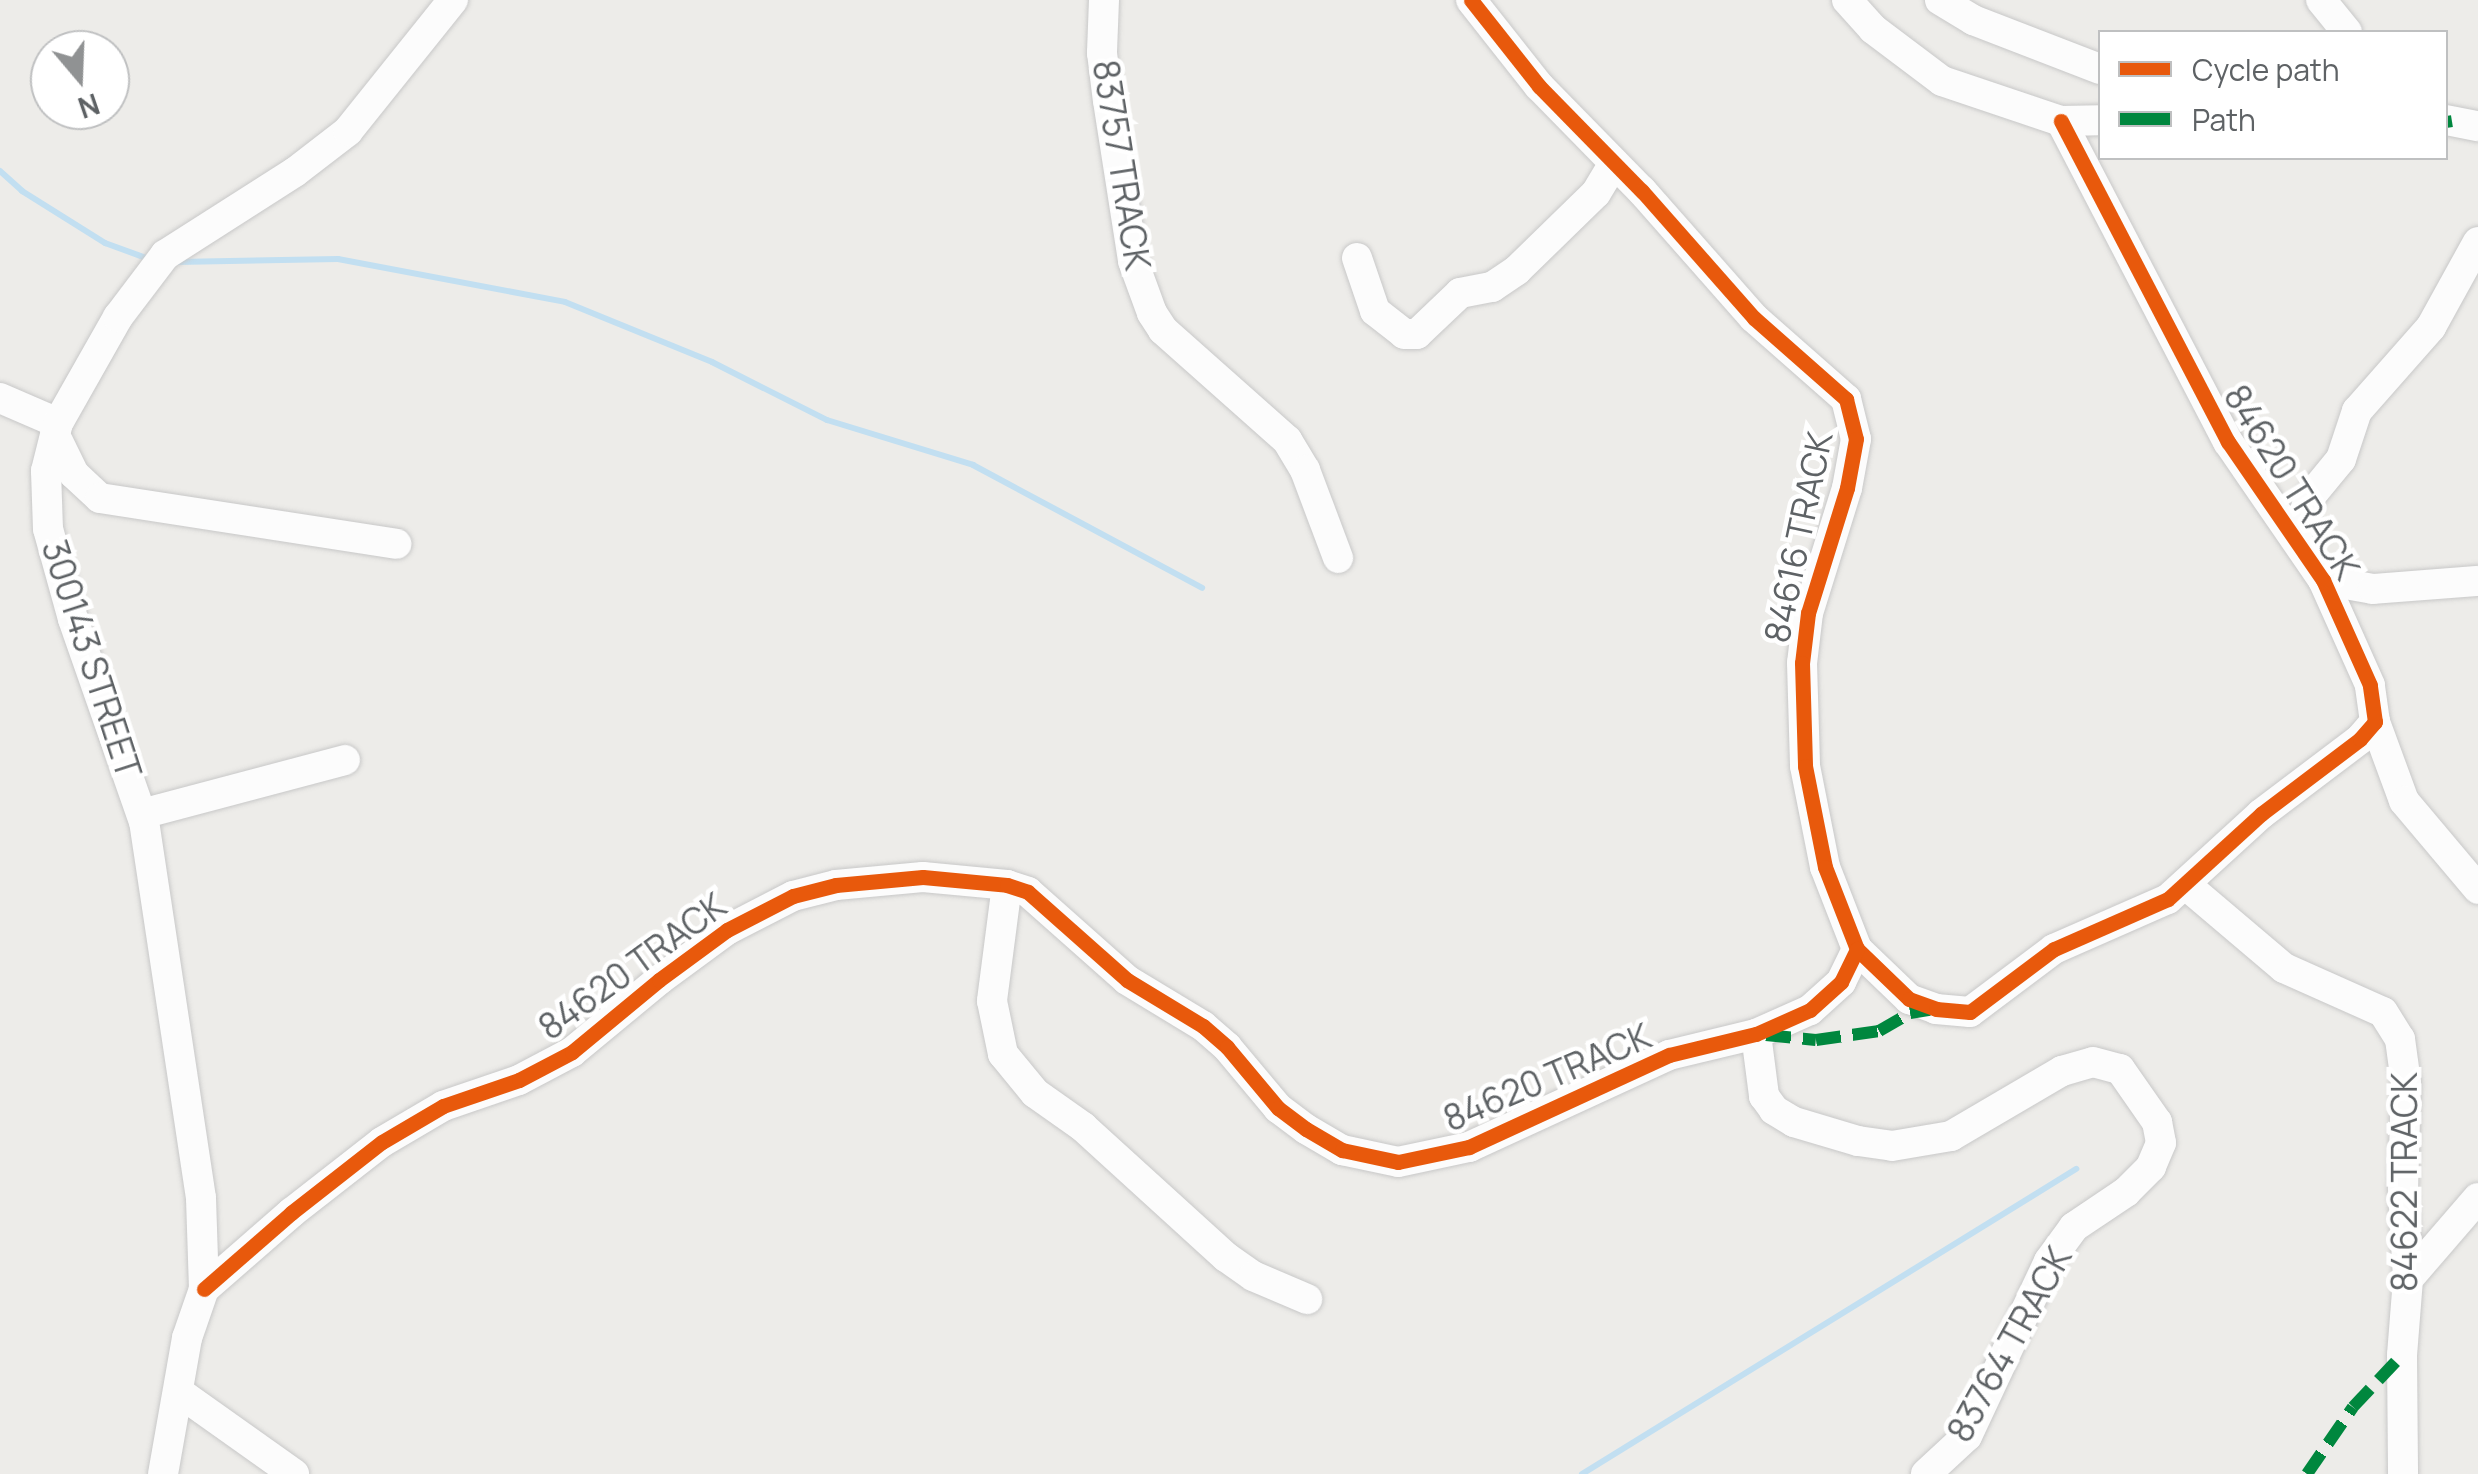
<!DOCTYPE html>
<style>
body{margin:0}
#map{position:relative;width:2478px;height:1474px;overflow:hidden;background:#edece9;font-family:Manrope,sans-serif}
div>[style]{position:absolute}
.stream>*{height:6px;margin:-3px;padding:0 3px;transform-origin:3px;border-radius:3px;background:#c2dff1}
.roads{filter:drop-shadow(0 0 2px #c8c8c8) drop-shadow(0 0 2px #c8c8c8)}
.minor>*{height:30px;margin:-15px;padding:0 15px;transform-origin:15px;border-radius:15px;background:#fcfcfc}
.quiet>*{height:12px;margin-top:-6px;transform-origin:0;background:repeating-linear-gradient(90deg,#00873e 0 25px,transparent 0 37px)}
.cycleway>*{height:15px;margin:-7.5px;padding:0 7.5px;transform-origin:7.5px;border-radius:7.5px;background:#e8590c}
span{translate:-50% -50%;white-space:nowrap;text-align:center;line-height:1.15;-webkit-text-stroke:9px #fff;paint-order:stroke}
.street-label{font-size:35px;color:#5e6265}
.legend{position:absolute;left:2098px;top:30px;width:350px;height:130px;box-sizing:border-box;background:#fff;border:2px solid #bfc0c1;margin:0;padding:12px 18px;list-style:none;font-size:30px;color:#5e6265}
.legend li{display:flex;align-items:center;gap:20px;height:50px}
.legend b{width:50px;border:2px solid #bfc0c1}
.north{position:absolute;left:30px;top:30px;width:100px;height:100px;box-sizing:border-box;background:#fff;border:2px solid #bfc0c1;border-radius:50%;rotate:161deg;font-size:28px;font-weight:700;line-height:40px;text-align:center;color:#5e6265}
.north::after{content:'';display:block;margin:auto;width:35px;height:45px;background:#909293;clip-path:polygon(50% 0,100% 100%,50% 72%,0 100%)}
</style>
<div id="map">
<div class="stream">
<i style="left:0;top:171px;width:30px;rotate:42deg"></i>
<i style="left:22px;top:191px;width:98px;rotate:32.1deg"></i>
<i style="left:105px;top:243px;width:47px;rotate:20deg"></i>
<i style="left:176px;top:262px;width:162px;rotate:-1.1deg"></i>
<i style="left:338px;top:259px;width:231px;rotate:10.7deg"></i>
<i style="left:565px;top:302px;width:159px;rotate:22.2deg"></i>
<i style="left:712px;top:362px;width:129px;rotate:26.8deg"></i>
<i style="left:827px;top:420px;width:153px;rotate:17.1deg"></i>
<i style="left:973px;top:465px;width:260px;rotate:28.2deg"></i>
<i style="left:1582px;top:1474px;width:581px;rotate:-31.69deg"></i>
</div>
<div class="roads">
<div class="minor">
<i style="left:1104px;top:0;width:53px;rotate:92.2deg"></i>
<i style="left:1102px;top:53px;width:48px;rotate:82.9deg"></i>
<i style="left:1108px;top:101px;width:162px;rotate:81.1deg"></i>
<i style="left:1133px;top:261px;width:55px;rotate:69.9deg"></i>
<i style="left:1152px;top:313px;width:20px;rotate:57deg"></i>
<i style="left:1163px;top:330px;width:166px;rotate:41.6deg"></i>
<i style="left:1287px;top:440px;width:35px;rotate:59deg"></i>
<i style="left:1305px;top:470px;width:94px;rotate:69.4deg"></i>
<i style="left:1471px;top:0;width:110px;rotate:51.7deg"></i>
<i style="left:1539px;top:86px;width:147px;rotate:45.6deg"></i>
<i style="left:1642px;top:191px;width:169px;rotate:48.6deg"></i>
<i style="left:1754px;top:318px;width:123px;rotate:41.4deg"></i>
<i style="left:1846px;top:399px;width:41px;rotate:76deg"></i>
<i style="left:1856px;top:439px;width:50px;rotate:100.4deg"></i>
<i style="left:1847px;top:488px;width:131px;rotate:107.3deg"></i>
<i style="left:1808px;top:613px;width:50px;rotate:96.8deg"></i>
<i style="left:1802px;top:663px;width:103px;rotate:88.3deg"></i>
<i style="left:1805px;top:766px;width:103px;rotate:78.8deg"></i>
<i style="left:1825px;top:867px;width:88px;rotate:68.7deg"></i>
<i style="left:1857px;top:949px;width:72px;rotate:43.9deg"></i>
<i style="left:1909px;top:999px;width:29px;rotate:20deg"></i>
<i style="left:1936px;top:1009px;width:34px;rotate:5deg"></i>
<i style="left:1970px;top:1012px;width:105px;rotate:-36.9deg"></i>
<i style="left:2054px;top:949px;width:124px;rotate:-23.7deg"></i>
<i style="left:2168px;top:899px;width:126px;rotate:-42.4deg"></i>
<i style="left:2261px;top:814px;width:124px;rotate:-37.1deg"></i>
<i style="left:2360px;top:739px;width:23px;rotate:-49deg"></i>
<i style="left:2375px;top:722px;width:37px;rotate:-98deg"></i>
<i style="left:2370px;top:685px;width:115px;rotate:-114.1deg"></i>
<i style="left:2323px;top:580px;width:168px;rotate:-124.5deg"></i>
<i style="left:2228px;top:442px;width:362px;rotate:-117.5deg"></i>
<i style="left:1847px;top:0;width:39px;rotate:48deg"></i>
<i style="left:1873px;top:29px;width:86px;rotate:37deg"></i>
<i style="left:1942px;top:81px;width:126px;rotate:18.6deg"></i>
<i style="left:2061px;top:121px;width:39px;rotate:-1deg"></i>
<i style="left:1940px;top:0;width:39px;rotate:31deg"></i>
<i style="left:1973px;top:20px;width:136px;rotate:21.1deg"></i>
<i style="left:2321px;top:0;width:41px;rotate:50.9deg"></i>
<i style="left:2446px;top:120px;width:33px;rotate:11deg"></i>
<i style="left:1357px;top:258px;width:56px;rotate:71.2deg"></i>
<i style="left:1375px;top:311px;width:37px;rotate:38deg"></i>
<i style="left:1404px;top:334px;width:13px"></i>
<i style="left:1417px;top:334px;width:59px;rotate:-43.6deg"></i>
<i style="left:1460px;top:293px;width:33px;rotate:-11deg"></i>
<i style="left:1492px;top:287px;width:30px;rotate:-34deg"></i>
<i style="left:1517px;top:270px;width:110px;rotate:-44.3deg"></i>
<i style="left:1596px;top:193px;width:35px;rotate:-59deg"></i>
<i style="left:0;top:398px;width:63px;rotate:23.3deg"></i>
<i style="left:55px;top:435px;width:43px;rotate:64deg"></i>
<i style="left:74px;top:474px;width:35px;rotate:43deg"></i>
<i style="left:100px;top:498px;width:300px;rotate:8.8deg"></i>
<i style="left:2296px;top:539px;width:43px;rotate:-72.4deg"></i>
<i style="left:2309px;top:498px;width:50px;rotate:-50.6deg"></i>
<i style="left:2341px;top:459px;width:51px;rotate:-71.6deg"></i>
<i style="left:2357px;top:411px;width:112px;rotate:-48.6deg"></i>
<i style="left:2431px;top:327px;width:97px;rotate:-61.1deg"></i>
<i style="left:2323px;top:580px;width:51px;rotate:10.2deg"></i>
<i style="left:2373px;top:589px;width:105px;rotate:-4.4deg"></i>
<i style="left:2375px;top:722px;width:84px;rotate:69.8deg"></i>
<i style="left:2404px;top:801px;width:115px;rotate:49.9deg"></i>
<i style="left:142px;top:814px;width:210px;rotate:-14.9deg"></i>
<i style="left:1007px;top:885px;width:117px;rotate:97.4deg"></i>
<i style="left:992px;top:1001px;width:54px;rotate:78.3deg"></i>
<i style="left:1003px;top:1054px;width:50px;rotate:50.6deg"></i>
<i style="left:1035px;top:1093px;width:59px;rotate:35.3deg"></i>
<i style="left:1083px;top:1127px;width:193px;rotate:42.3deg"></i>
<i style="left:1226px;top:1257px;width:33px;rotate:35deg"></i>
<i style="left:1253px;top:1276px;width:59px;rotate:23.1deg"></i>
<i style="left:2186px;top:885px;width:128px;rotate:40.3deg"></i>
<i style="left:2284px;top:968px;width:108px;rotate:24deg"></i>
<i style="left:2383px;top:1012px;width:32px;rotate:58deg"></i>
<i style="left:2400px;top:1039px;width:44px;rotate:82.2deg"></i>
<i style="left:2406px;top:1083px;width:106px;rotate:91.6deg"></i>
<i style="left:2403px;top:1189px;width:90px;rotate:86.8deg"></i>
<i style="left:2408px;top:1279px;width:76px;rotate:94.5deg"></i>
<i style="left:2402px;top:1355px;width:119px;rotate:89.5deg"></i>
<i style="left:1756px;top:1034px;width:63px;rotate:82.6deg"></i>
<i style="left:1764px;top:1096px;width:17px;rotate:54deg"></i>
<i style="left:1774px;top:1110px;width:23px;rotate:31deg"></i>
<i style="left:1794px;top:1122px;width:67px;rotate:16.5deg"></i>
<i style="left:1858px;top:1141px;width:34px;rotate:8deg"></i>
<i style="left:1892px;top:1146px;width:60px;rotate:-9.6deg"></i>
<i style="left:1951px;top:1136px;width:129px;rotate:-30.4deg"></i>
<i style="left:2062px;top:1071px;width:32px;rotate:-16deg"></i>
<i style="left:2093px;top:1062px;width:28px;rotate:15deg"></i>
<i style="left:2120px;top:1069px;width:65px;rotate:55.1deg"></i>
<i style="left:2157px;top:1122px;width:21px;rotate:79deg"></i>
<i style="left:2161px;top:1143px;width:26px;rotate:113deg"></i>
<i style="left:2151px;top:1167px;width:35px;rotate:135deg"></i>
<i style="left:2126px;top:1192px;width:63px;rotate:146.1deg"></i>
<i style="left:2074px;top:1227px;width:42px;rotate:126.3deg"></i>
<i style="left:2049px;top:1261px;width:193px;rotate:115.1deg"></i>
<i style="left:1967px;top:1436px;width:56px;rotate:137.2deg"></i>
<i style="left:2408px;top:1279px;width:107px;rotate:-49.2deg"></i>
<i style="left:204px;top:1289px;width:116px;rotate:-41.1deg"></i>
<i style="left:291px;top:1213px;width:115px;rotate:-38deg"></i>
<i style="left:382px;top:1142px;width:71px;rotate:-30.5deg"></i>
<i style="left:443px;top:1106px;width:80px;rotate:-18.9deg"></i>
<i style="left:519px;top:1080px;width:60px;rotate:-27.8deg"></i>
<i style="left:572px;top:1052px;width:113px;rotate:-39.6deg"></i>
<i style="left:659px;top:980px;width:84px;rotate:-36.3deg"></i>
<i style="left:727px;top:930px;width:74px;rotate:-27.3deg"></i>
<i style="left:793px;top:896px;width:44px;rotate:-14.3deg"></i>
<i style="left:836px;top:885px;width:87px;rotate:-5.3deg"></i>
<i style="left:923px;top:877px;width:84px;rotate:5.4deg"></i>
<i style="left:1007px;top:885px;width:22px;rotate:18deg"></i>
<i style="left:1028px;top:892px;width:132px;rotate:41.6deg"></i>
<i style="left:1127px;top:980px;width:89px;rotate:31.2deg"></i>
<i style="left:1203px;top:1026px;width:32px;rotate:41deg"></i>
<i style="left:1227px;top:1047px;width:80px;rotate:50.1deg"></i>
<i style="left:1278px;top:1108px;width:35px;rotate:37deg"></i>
<i style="left:1306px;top:1129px;width:42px;rotate:30.3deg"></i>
<i style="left:1342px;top:1150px;width:57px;rotate:12.1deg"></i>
<i style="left:1398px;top:1162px;width:73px;rotate:-11.9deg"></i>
<i style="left:1469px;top:1147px;width:220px;rotate:-24.7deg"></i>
<i style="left:1669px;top:1055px;width:89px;rotate:-13.6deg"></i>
<i style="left:1756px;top:1034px;width:59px;rotate:-24deg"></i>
<i style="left:1810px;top:1010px;width:42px;rotate:-42.1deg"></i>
<i style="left:1841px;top:982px;width:37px;rotate:-64deg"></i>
<i style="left:180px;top:1393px;width:140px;rotate:35.4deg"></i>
<i style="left:163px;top:1474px;width:138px;rotate:-80deg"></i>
<i style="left:187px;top:1338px;width:52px;rotate:-70.9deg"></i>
<i style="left:204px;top:1289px;width:91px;rotate:-91.9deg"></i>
<i style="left:201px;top:1198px;width:380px;rotate:-98.6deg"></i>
<i style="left:144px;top:822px;width:215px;rotate:-109.3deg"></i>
<i style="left:73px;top:619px;width:93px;rotate:-105.5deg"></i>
<i style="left:48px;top:529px;width:58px;rotate:-92deg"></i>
<i style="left:46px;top:471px;width:49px;rotate:-76deg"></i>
<i style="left:58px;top:423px;width:122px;rotate:-60.5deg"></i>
<i style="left:118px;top:317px;width:78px;rotate:-52.8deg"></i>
<i style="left:165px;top:255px;width:154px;rotate:-32.6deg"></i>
<i style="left:295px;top:172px;width:67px;rotate:-37.7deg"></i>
<i style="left:348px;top:131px;width:168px;rotate:-51.3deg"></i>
</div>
</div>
<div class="quiet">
<i style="left:2446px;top:122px;width:6px;rotate:-9deg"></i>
<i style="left:1766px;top:1035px;width:50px;rotate:5.7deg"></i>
<i style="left:1816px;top:1040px;width:64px;rotate:-8.1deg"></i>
<i style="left:1879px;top:1031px;width:36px;rotate:-30deg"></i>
<i style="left:1910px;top:1013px;width:20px;rotate:-9deg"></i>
<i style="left:2307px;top:1474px;width:81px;rotate:-55.5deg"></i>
<i style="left:2353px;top:1407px;width:71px;rotate:-46.7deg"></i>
</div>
<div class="cycleway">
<i style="left:1471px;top:0;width:110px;rotate:51.7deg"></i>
<i style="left:1539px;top:86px;width:147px;rotate:45.6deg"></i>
<i style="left:1642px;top:191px;width:169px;rotate:48.6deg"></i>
<i style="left:1754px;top:318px;width:123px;rotate:41.4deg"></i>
<i style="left:1846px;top:399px;width:41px;rotate:76deg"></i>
<i style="left:1856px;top:439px;width:50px;rotate:100.4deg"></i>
<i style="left:1847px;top:488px;width:131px;rotate:107.3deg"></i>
<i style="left:1808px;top:613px;width:50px;rotate:96.8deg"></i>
<i style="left:1802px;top:663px;width:103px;rotate:88.3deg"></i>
<i style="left:1805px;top:766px;width:103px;rotate:78.8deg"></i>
<i style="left:1825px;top:867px;width:88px;rotate:68.7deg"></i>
<i style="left:1857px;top:949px;width:72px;rotate:43.9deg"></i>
<i style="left:1909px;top:999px;width:29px;rotate:20deg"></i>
<i style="left:1936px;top:1009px;width:34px;rotate:5deg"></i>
<i style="left:1970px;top:1012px;width:105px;rotate:-36.9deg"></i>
<i style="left:2054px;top:949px;width:124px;rotate:-23.7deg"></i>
<i style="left:2168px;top:899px;width:126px;rotate:-42.4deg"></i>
<i style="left:2261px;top:814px;width:124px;rotate:-37.1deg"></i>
<i style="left:2360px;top:739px;width:23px;rotate:-49deg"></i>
<i style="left:2375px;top:722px;width:37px;rotate:-98deg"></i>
<i style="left:2370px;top:685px;width:115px;rotate:-114.1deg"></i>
<i style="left:2323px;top:580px;width:168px;rotate:-124.5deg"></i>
<i style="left:2228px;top:442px;width:362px;rotate:-117.5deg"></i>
<i style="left:204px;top:1289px;width:116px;rotate:-41.1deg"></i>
<i style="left:291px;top:1213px;width:115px;rotate:-38deg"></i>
<i style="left:382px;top:1142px;width:71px;rotate:-30.5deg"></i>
<i style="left:443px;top:1106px;width:80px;rotate:-18.9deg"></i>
<i style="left:519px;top:1080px;width:60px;rotate:-27.8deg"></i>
<i style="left:572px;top:1052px;width:113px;rotate:-39.6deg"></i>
<i style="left:659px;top:980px;width:84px;rotate:-36.3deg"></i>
<i style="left:727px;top:930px;width:74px;rotate:-27.3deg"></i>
<i style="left:793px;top:896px;width:44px;rotate:-14.3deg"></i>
<i style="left:836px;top:885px;width:87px;rotate:-5.3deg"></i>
<i style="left:923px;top:877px;width:84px;rotate:5.4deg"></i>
<i style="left:1007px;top:885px;width:22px;rotate:18deg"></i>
<i style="left:1028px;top:892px;width:132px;rotate:41.6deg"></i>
<i style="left:1127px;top:980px;width:89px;rotate:31.2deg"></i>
<i style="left:1203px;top:1026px;width:32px;rotate:41deg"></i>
<i style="left:1227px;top:1047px;width:80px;rotate:50.1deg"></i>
<i style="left:1278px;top:1108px;width:35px;rotate:37deg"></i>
<i style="left:1306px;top:1129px;width:42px;rotate:30.3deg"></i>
<i style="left:1342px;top:1150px;width:57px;rotate:12.1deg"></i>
<i style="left:1398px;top:1162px;width:73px;rotate:-11.9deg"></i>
<i style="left:1469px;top:1147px;width:220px;rotate:-24.7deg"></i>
<i style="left:1669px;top:1055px;width:89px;rotate:-13.6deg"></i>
<i style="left:1756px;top:1034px;width:59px;rotate:-24deg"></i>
<i style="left:1810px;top:1010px;width:42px;rotate:-42.1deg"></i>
<i style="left:1841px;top:982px;width:37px;rotate:-64deg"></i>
</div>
<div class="street-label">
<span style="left:1122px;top:165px;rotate:81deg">83757 TRACK</span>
<span style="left:2292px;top:482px;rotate:58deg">84620 TRACK</span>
<span style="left:1798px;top:537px;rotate:-78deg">84616 TRACK</span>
<span style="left:92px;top:659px;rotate:72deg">300143 STREET</span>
<span style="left:632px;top:966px;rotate:-36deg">84620 TRACK</span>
<span style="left:1547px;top:1077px;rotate:-23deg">84620 TRACK</span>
<span style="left:2404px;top:1182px;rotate:-90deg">84622 TRACK</span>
<span style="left:2009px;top:1344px;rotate:-61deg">83764 TRACK</span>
</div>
<ul class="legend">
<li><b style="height:12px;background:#e8590c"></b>Cycle path</li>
<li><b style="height:12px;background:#00873e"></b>Path</li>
</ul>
<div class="north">N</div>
</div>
